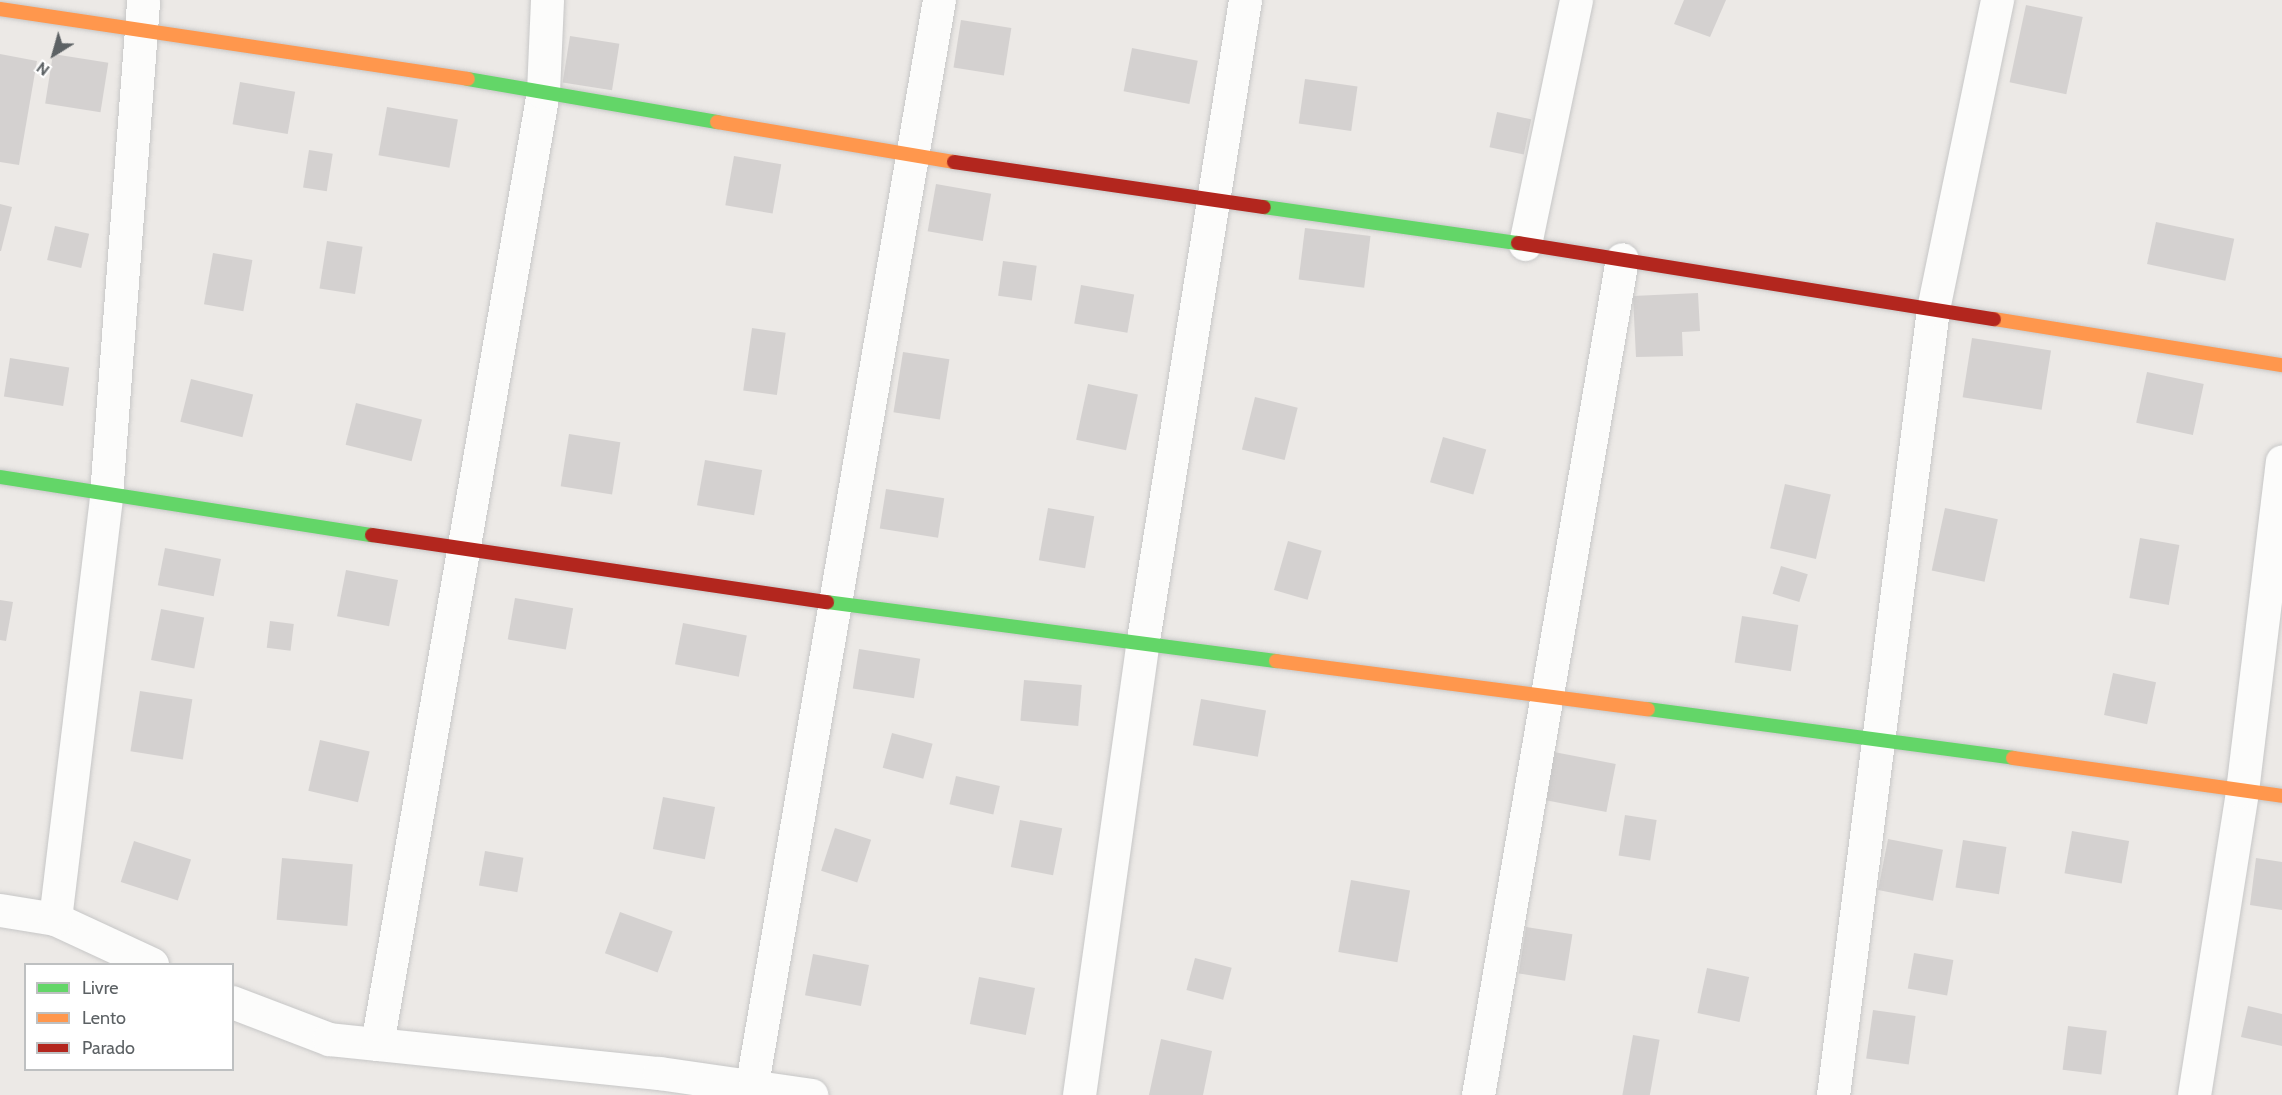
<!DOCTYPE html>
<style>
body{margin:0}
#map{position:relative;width:2282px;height:1095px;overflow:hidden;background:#ece9e6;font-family:Cabin,sans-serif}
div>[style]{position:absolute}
.building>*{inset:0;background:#d4d1d0;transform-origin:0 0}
.roads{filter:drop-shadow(0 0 2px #c7c7c7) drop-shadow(0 0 2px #c7c7c7)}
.street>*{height:33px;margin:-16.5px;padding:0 16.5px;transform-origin:16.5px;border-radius:16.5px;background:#fcfcfb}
.fast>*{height:14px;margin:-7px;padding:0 7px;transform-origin:7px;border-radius:7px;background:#63d668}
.slow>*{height:14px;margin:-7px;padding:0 7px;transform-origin:7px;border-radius:7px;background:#ff974d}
.jam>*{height:14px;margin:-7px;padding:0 7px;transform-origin:7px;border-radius:7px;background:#b3261e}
span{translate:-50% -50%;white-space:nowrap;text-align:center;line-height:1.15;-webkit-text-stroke:4.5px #fff;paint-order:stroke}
.legend{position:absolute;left:24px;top:963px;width:210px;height:108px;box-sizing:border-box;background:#fff;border:2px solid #bec0c1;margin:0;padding:8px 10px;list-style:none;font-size:18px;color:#5c6164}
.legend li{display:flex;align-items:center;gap:12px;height:30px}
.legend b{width:30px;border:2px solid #bec0c1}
.north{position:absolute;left:24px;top:24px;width:60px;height:60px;-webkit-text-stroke:4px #fff;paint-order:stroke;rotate:217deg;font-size:16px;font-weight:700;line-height:24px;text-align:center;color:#5c6164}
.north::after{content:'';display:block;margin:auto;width:21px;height:27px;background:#5c6164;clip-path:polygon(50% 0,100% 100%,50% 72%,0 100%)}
</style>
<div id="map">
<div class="building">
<i style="clip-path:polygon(1684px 0,1726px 0,1710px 37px,1674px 24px)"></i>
<i style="left:2026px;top:5px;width:58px;height:79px;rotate:12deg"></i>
<i style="left:961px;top:20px;width:51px;height:48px;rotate:9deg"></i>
<i style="left:570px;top:36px;width:50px;height:47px;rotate:9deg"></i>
<i style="left:1132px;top:48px;width:67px;height:44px;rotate:11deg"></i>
<i style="clip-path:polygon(0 54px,37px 61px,19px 165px,0 162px)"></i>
<i style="left:53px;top:54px;width:56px;height:50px;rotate:9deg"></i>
<i style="left:1305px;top:79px;width:53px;height:45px;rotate:8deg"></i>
<i style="left:240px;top:82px;width:56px;height:43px;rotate:10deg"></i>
<i style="left:387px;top:107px;width:72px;height:49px;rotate:10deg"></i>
<i style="left:1497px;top:112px;width:35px;height:36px;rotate:12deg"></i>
<i style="left:309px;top:150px;width:24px;height:38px;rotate:9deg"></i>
<i style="left:734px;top:156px;width:48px;height:50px;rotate:10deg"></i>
<i style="left:936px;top:184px;width:56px;height:48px;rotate:10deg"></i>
<i style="clip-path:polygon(0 204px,12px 207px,1px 251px,0 251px)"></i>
<i style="left:2156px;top:222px;width:80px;height:43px;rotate:12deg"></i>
<i style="left:55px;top:226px;width:35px;height:35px;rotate:13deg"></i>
<i style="left:1305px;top:228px;width:66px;height:52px;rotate:7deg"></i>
<i style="left:327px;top:241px;width:36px;height:48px;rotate:9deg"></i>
<i style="left:213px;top:253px;width:40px;height:52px;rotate:10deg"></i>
<i style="left:1003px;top:261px;width:34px;height:35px;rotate:8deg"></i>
<i style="left:1081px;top:285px;width:54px;height:39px;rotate:10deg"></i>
<i style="clip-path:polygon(1698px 293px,1700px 331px,1682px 332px,1683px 356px,1636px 357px,1633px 296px)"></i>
<i style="left:752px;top:328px;width:34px;height:63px;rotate:8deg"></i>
<i style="left:1972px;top:338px;width:80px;height:60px;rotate:9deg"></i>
<i style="left:903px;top:352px;width:47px;height:61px;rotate:9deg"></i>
<i style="left:10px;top:358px;width:60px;height:39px;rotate:9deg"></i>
<i style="left:2147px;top:372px;width:58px;height:52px;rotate:12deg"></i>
<i style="left:191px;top:379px;width:64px;height:44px;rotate:14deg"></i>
<i style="left:1088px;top:384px;width:51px;height:57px;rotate:12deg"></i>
<i style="left:1255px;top:397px;width:44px;height:54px;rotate:14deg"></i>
<i style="left:356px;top:403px;width:68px;height:43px;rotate:14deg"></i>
<i style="left:569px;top:434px;width:52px;height:53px;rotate:9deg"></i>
<i style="left:1443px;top:437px;width:45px;height:47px;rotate:16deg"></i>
<i style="left:705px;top:460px;width:58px;height:46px;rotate:10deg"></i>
<i style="left:1785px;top:484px;width:47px;height:66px;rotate:13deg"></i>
<i style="left:886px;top:489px;width:59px;height:40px;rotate:9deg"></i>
<i style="left:1048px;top:508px;width:47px;height:53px;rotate:10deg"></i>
<i style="left:1945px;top:508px;width:54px;height:64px;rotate:12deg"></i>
<i style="left:2140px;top:538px;width:40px;height:61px;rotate:10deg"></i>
<i style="left:1288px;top:541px;width:35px;height:51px;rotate:16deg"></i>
<i style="left:165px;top:548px;width:57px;height:38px;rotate:11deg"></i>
<i style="left:1781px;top:566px;width:28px;height:29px;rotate:17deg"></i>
<i style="left:346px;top:570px;width:53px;height:47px;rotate:11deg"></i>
<i style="left:515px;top:598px;width:59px;height:42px;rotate:10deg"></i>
<i style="clip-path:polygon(0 600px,13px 602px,6px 641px,0 640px)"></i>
<i style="left:161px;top:609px;width:44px;height:52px;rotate:11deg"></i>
<i style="left:1742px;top:616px;width:57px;height:47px;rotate:9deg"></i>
<i style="left:270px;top:621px;width:24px;height:27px;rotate:7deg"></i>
<i style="left:683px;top:623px;width:65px;height:42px;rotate:11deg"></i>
<i style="left:859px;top:649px;width:62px;height:40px;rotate:9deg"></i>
<i style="left:2113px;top:673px;width:44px;height:43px;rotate:12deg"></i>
<i style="left:1024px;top:680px;width:58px;height:41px;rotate:5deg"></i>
<i style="left:140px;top:691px;width:53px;height:61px;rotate:9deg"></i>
<i style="left:1201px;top:699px;width:66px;height:47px;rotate:10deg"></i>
<i style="left:892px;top:733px;width:42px;height:36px;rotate:15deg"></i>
<i style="left:320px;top:740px;width:51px;height:52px;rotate:13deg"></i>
<i style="left:1549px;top:751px;width:68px;height:49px;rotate:11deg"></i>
<i style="left:956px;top:776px;width:45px;height:29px;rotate:13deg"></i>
<i style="left:663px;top:797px;width:53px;height:53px;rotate:11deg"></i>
<i style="left:1625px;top:815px;width:32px;height:41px;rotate:9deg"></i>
<i style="left:1020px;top:820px;width:43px;height:48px;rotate:11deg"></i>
<i style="left:835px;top:828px;width:38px;height:45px;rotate:18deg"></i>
<i style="left:2072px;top:831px;width:58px;height:43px;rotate:10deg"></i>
<i style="left:1888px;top:839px;width:56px;height:52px;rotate:11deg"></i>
<i style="left:1963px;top:840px;width:44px;height:48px;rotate:9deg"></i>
<i style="left:134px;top:841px;width:60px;height:43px;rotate:18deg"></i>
<i style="left:485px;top:851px;width:39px;height:35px;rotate:10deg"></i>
<i style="left:282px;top:858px;width:71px;height:62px;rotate:5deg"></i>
<i style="clip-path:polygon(2256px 858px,2282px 862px,2282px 910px,2250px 905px)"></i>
<i style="left:1351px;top:880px;width:60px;height:73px;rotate:10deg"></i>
<i style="left:620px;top:912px;width:56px;height:44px;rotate:20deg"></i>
<i style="left:1526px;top:927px;width:47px;height:47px;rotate:9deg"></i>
<i style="left:1914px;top:953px;width:40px;height:36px;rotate:10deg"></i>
<i style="left:813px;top:954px;width:57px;height:42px;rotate:11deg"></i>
<i style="left:1195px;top:958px;width:38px;height:33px;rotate:15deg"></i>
<i style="left:1707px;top:968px;width:43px;height:46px;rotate:12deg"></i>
<i style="left:979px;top:977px;width:57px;height:48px;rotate:11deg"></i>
<i style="clip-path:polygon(2248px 1006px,2282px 1014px,2282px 1046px,2241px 1037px)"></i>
<i style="left:1873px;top:1010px;width:43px;height:49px;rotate:8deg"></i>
<i style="left:2068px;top:1026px;width:39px;height:44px;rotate:7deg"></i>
<i style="left:1633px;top:1035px;width:27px;height:61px;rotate:10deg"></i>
<i style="clip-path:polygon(1161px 1039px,1212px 1051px,1203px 1095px,1149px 1095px)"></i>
</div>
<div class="roads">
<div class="street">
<i style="left:1525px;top:244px;width:249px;rotate:-78.2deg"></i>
<i style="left:0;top:910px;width:56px;rotate:9.3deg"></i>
<i style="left:55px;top:919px;width:107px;rotate:24.9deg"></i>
<i style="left:55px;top:919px;width:427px;rotate:-83.1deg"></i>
<i style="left:106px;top:495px;width:496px;rotate:-85.7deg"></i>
<i style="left:232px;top:1002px;width:104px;rotate:20.9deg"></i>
<i style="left:329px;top:1039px;width:332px;rotate:5.9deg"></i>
<i style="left:659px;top:1073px;width:154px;rotate:8.2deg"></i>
<i style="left:377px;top:1044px;width:966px;rotate:-80.11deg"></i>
<i style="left:543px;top:92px;width:92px;rotate:-87.5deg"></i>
<i style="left:750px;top:1095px;width:1111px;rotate:-80.21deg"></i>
<i style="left:1079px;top:1095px;width:453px;rotate:-82deg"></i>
<i style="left:1142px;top:646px;width:654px;rotate:-80.94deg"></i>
<i style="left:1478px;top:1095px;width:848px;rotate:-80.23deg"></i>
<i style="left:1833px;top:1095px;width:792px;rotate:-82.75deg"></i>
<i style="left:1933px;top:309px;width:316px;rotate:-78.3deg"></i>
<i style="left:2194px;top:1095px;width:308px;rotate:-81deg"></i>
<i style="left:2242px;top:791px;width:332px;rotate:-83.1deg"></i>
</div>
<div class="fast">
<i style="left:468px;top:79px;width:253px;rotate:9.8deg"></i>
<i style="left:1264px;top:207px;width:257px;rotate:8.1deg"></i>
<i style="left:0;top:477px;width:376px;rotate:8.9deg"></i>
<i style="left:827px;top:602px;width:453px;rotate:7.5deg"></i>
<i style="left:1648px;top:709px;width:368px;rotate:7.6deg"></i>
</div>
<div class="slow">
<i style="left:0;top:9px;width:473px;rotate:8.5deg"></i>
<i style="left:717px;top:122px;width:240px;rotate:9.6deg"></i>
<i style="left:1994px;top:319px;width:292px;rotate:9.1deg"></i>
<i style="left:1276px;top:661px;width:375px;rotate:7.4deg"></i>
<i style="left:2013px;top:758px;width:272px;rotate:8deg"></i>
</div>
<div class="jam">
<i style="left:954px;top:162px;width:313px;rotate:8.3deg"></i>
<i style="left:1518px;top:243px;width:482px;rotate:9.1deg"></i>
<i style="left:372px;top:535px;width:460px;rotate:8.4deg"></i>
</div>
</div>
<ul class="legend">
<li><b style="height:8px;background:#63d668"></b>Livre</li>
<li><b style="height:8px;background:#ff974d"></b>Lento</li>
<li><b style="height:8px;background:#b3261e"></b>Parado</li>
</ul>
<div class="north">N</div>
</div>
